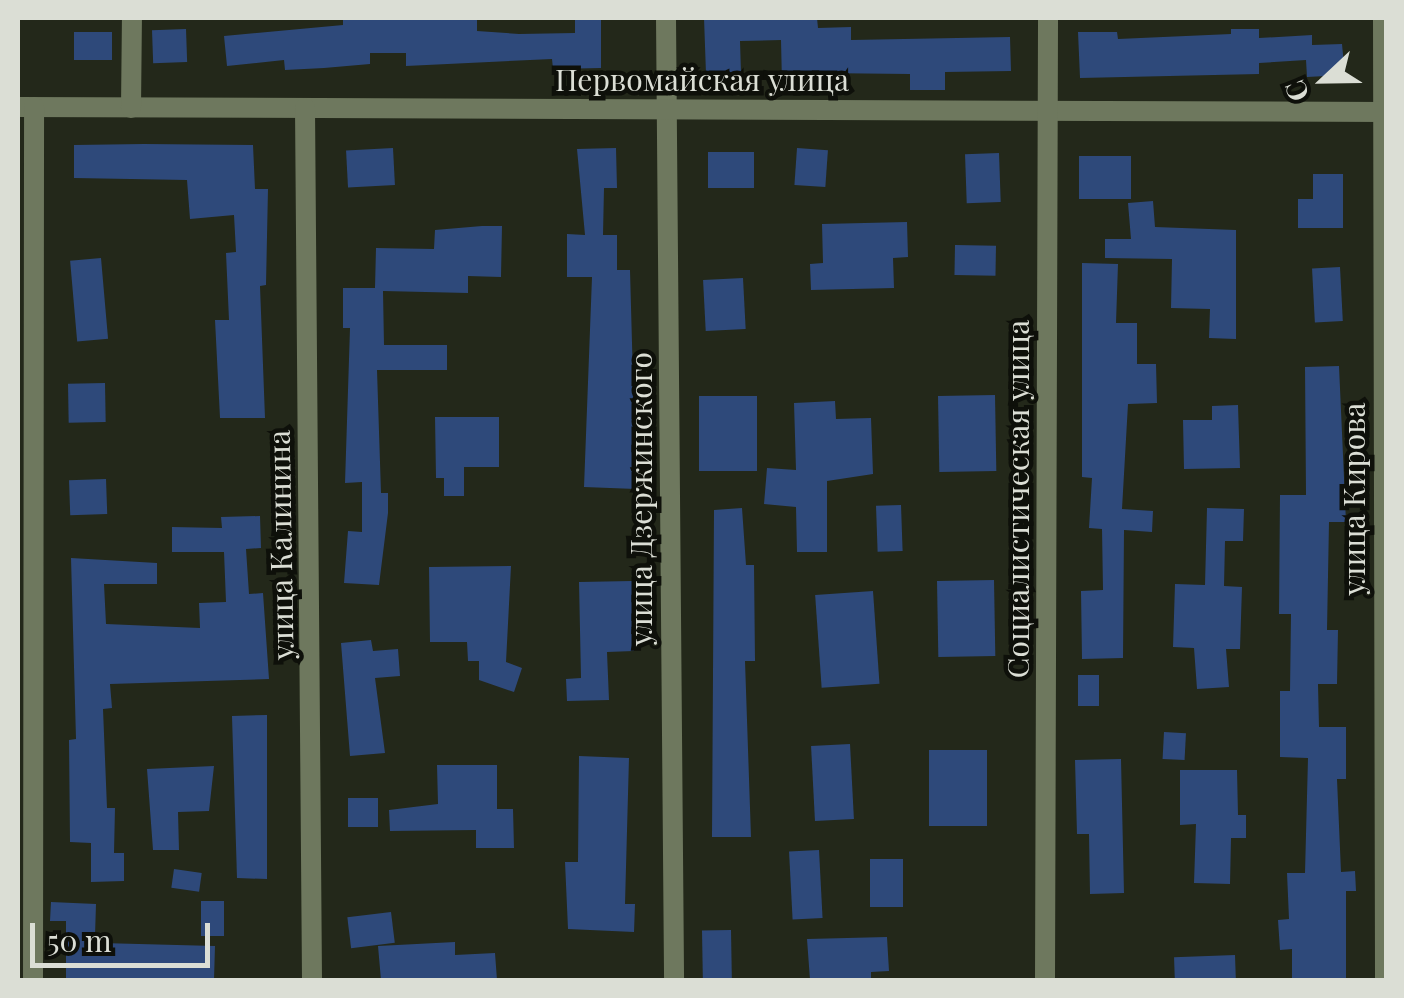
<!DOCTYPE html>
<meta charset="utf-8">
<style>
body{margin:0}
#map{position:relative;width:1404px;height:998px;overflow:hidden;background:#23281a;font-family:"Playfair Display",serif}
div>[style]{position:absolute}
.building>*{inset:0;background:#2e497a;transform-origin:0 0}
.street>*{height:20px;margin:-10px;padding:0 10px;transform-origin:10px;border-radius:10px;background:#6e785e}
span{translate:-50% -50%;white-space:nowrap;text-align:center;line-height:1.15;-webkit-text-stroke:9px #0e100a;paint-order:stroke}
.street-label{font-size:30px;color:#dbded5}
.frame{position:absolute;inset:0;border:20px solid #dbded5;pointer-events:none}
.north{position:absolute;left:1274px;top:30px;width:100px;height:100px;-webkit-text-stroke:8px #0e100a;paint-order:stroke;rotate:248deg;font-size:28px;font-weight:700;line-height:40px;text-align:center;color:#dbded5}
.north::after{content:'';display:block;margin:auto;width:35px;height:45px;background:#dbded5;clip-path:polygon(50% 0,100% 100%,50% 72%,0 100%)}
.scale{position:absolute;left:30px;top:923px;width:180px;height:45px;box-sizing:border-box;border:5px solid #dbded5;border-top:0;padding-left:12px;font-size:30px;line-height:35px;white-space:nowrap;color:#dbded5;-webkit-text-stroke:8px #0e100a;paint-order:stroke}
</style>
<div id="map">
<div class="building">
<i style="clip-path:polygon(343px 18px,477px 18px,477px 31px,519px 34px,575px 33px,575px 18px,601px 18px,601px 68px,553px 69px,552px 59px,406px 66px,406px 53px,370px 53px,370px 64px,324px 68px,285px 70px,284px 60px,227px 66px,224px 36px,343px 25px)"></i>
<i style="clip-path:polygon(704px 18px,817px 18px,818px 28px,851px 27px,851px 40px,1010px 37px,1011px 71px,945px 72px,945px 90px,910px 90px,910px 74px,819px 73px,819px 83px,782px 84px,781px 40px,740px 41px,741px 73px,706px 74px)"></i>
<i style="left:186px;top:29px;width:33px;height:34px;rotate:88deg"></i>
<i style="clip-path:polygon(1231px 29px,1259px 29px,1259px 38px,1312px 35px,1312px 45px,1342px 44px,1345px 75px,1307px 77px,1306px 60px,1259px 63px,1259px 74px,1080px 78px,1078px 32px,1117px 32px,1118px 39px,1231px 34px)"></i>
<i style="left:74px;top:32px;width:38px;height:28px"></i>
<i style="clip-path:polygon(144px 144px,253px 145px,255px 189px,268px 189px,266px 285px,260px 286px,265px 418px,220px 418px,215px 320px,229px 320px,226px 253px,236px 252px,234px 215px,190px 219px,187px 180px,74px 178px,74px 145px)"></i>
<i style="left:393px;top:148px;width:37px;height:47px;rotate:87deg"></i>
<i style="clip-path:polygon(616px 148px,617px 188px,604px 188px,603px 235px,617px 235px,617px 270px,630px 270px,636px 489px,584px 487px,592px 277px,567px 277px,567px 234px,585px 235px,577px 149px)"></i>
<i style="left:797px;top:148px;width:31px;height:37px;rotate:4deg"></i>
<i style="left:708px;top:152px;width:46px;height:36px"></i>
<i style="left:999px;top:153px;width:49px;height:34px;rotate:88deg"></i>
<i style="left:1131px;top:156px;width:43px;height:52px;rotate:90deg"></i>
<i style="clip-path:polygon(1313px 174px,1343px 174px,1343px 228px,1298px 228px,1298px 199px,1313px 199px)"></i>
<i style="clip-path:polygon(1153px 201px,1155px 227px,1236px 230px,1236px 339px,1209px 338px,1210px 309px,1171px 308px,1172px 259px,1105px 258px,1105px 239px,1131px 239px,1128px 203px)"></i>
<i style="clip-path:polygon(907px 222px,908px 257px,893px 258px,894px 288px,811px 290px,810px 264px,823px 263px,822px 224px)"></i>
<i style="clip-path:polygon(482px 226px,502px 226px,501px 277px,468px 276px,468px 293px,383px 291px,384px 345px,447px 345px,447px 370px,377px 370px,381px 493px,388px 493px,388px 513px,379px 585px,344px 583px,348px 531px,362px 532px,362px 482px,345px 483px,350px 328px,343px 328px,343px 288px,375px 288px,376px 248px,434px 249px,435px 230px)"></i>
<i style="left:955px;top:245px;width:41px;height:30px;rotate:1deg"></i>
<i style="left:101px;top:258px;width:81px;height:31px;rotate:85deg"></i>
<i style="clip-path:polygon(1082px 263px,1118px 264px,1116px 323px,1137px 323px,1137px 364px,1156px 364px,1157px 403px,1128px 404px,1122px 509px,1153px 511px,1152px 532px,1124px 530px,1123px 658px,1082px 659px,1081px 591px,1103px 590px,1102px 529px,1089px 528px,1092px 478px,1082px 477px)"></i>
<i style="left:1340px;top:267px;width:54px;height:28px;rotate:87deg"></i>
<i style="left:743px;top:278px;width:51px;height:40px;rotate:87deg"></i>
<i style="clip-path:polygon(1339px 366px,1346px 522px,1329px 522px,1327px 630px,1338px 630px,1337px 684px,1318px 684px,1319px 727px,1346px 727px,1346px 779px,1337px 779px,1341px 872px,1355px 871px,1356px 891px,1346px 891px,1346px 980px,1292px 980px,1292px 949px,1280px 950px,1278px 920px,1289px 919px,1287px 873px,1305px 873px,1308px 758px,1280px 757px,1280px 691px,1290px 691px,1291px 614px,1279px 614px,1280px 495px,1306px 495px,1305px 367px)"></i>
<i style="left:105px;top:383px;width:39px;height:37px;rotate:89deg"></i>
<i style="left:995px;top:395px;width:76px;height:57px;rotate:89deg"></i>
<i style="left:757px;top:396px;width:75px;height:58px;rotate:90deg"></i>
<i style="clip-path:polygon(835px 401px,836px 419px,871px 418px,873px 474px,827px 481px,827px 552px,797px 552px,796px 507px,764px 504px,767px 468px,796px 470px,794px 403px)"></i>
<i style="clip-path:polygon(1238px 405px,1240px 468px,1184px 469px,1183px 420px,1212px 420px,1212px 406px)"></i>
<i style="clip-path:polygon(435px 417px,499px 417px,499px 467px,464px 467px,464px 496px,444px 496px,444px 478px,436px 478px)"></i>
<i style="left:106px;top:479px;width:35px;height:37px;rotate:88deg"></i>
<i style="left:901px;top:505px;width:46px;height:25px;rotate:88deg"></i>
<i style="clip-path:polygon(742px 508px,746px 565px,754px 565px,755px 661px,745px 661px,751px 837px,712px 837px,714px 510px)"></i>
<i style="clip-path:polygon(1207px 508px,1244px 509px,1243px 541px,1225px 541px,1224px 586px,1242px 587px,1240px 649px,1226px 649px,1229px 687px,1197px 689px,1194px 648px,1173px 647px,1175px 584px,1205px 585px)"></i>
<i style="clip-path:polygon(260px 516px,261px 548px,246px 549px,249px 594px,263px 593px,269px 679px,110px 684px,112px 708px,103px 709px,107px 808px,115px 808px,114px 853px,124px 853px,124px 881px,91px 882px,91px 843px,70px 842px,69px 740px,76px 739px,71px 558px,157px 563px,157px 584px,104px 584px,106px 624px,200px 628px,199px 603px,226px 602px,224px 552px,172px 552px,172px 527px,222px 528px,221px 517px)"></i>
<i style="clip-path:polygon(511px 566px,506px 662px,522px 668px,514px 692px,479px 680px,479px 661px,468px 661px,467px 642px,430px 642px,429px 567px)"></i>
<i style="left:994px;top:580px;width:76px;height:57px;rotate:89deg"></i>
<i style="clip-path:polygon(632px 581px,634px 651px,607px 652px,609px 700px,567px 701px,566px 679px,581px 678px,579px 582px)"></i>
<i style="left:873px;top:591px;width:93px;height:58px;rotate:86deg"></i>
<i style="clip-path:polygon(371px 640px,373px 651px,398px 649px,400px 676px,375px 678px,385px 753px,350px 756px,341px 643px)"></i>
<i style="left:1078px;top:675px;width:21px;height:31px"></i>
<i style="clip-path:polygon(267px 715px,267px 879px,237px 878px,232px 716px)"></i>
<i style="left:1164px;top:732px;width:22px;height:27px;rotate:3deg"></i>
<i style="left:850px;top:744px;width:75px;height:39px;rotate:87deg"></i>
<i style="left:987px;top:750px;width:76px;height:58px;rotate:90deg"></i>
<i style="clip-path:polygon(579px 756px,629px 758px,625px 904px,635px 904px,634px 932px,568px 929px,565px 862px,578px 862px)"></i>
<i style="clip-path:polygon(1121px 759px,1124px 893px,1090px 894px,1089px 834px,1077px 834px,1075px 760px)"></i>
<i style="clip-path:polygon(437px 765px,497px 765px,497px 809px,513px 809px,514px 848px,476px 848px,476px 830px,390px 831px,389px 810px,438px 804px)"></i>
<i style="clip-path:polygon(214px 766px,209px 811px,178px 812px,179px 850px,153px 850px,147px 769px)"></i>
<i style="clip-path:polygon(1180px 770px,1237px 770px,1238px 815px,1246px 815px,1246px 838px,1231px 838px,1230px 884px,1194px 883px,1196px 824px,1180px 825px)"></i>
<i style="left:348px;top:798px;width:30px;height:29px"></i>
<i style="left:819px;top:850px;width:68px;height:30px;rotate:87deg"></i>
<i style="left:870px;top:859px;width:33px;height:48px"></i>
<i style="left:174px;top:869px;width:28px;height:19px;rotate:8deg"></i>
<i style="left:201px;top:901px;width:23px;height:35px"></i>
<i style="clip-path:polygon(51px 902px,96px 904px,95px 936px,101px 943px,215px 946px,214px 980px,66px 980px,66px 921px,50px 921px)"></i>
<i style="left:391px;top:912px;width:31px;height:44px;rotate:83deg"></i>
<i style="left:731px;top:930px;width:50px;height:29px;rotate:89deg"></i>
<i style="clip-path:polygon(887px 937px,889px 971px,871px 972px,871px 980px,810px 980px,807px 939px)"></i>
<i style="clip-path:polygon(455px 942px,455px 955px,495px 953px,497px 980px,381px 980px,378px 946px)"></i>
<i style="left:1235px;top:955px;width:25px;height:61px;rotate:88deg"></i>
</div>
<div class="street">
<i style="left:666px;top:18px;width:962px;rotate:89.52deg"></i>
<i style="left:1383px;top:18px;width:962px;rotate:89.88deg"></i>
<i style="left:18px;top:107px;width:1368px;rotate:0.21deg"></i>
<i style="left:131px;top:108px;width:90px;rotate:-89.4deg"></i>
<i style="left:305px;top:108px;width:872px;rotate:89.54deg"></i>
<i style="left:33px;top:980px;width:873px;rotate:-89.93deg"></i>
<i style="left:1045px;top:980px;width:962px;rotate:-89.82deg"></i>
</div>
<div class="street-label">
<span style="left:702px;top:79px">Первомайская улица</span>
<span style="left:640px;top:499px;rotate:-90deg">улица Дзержинского</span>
<span style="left:1017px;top:499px;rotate:-90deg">Социалистическая улица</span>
<span style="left:1353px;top:499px;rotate:-90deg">улица Кирова</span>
<span style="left:280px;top:545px;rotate:-91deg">улица Калинина</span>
</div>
<div class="frame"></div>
<div class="north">С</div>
<div class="scale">50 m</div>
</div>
